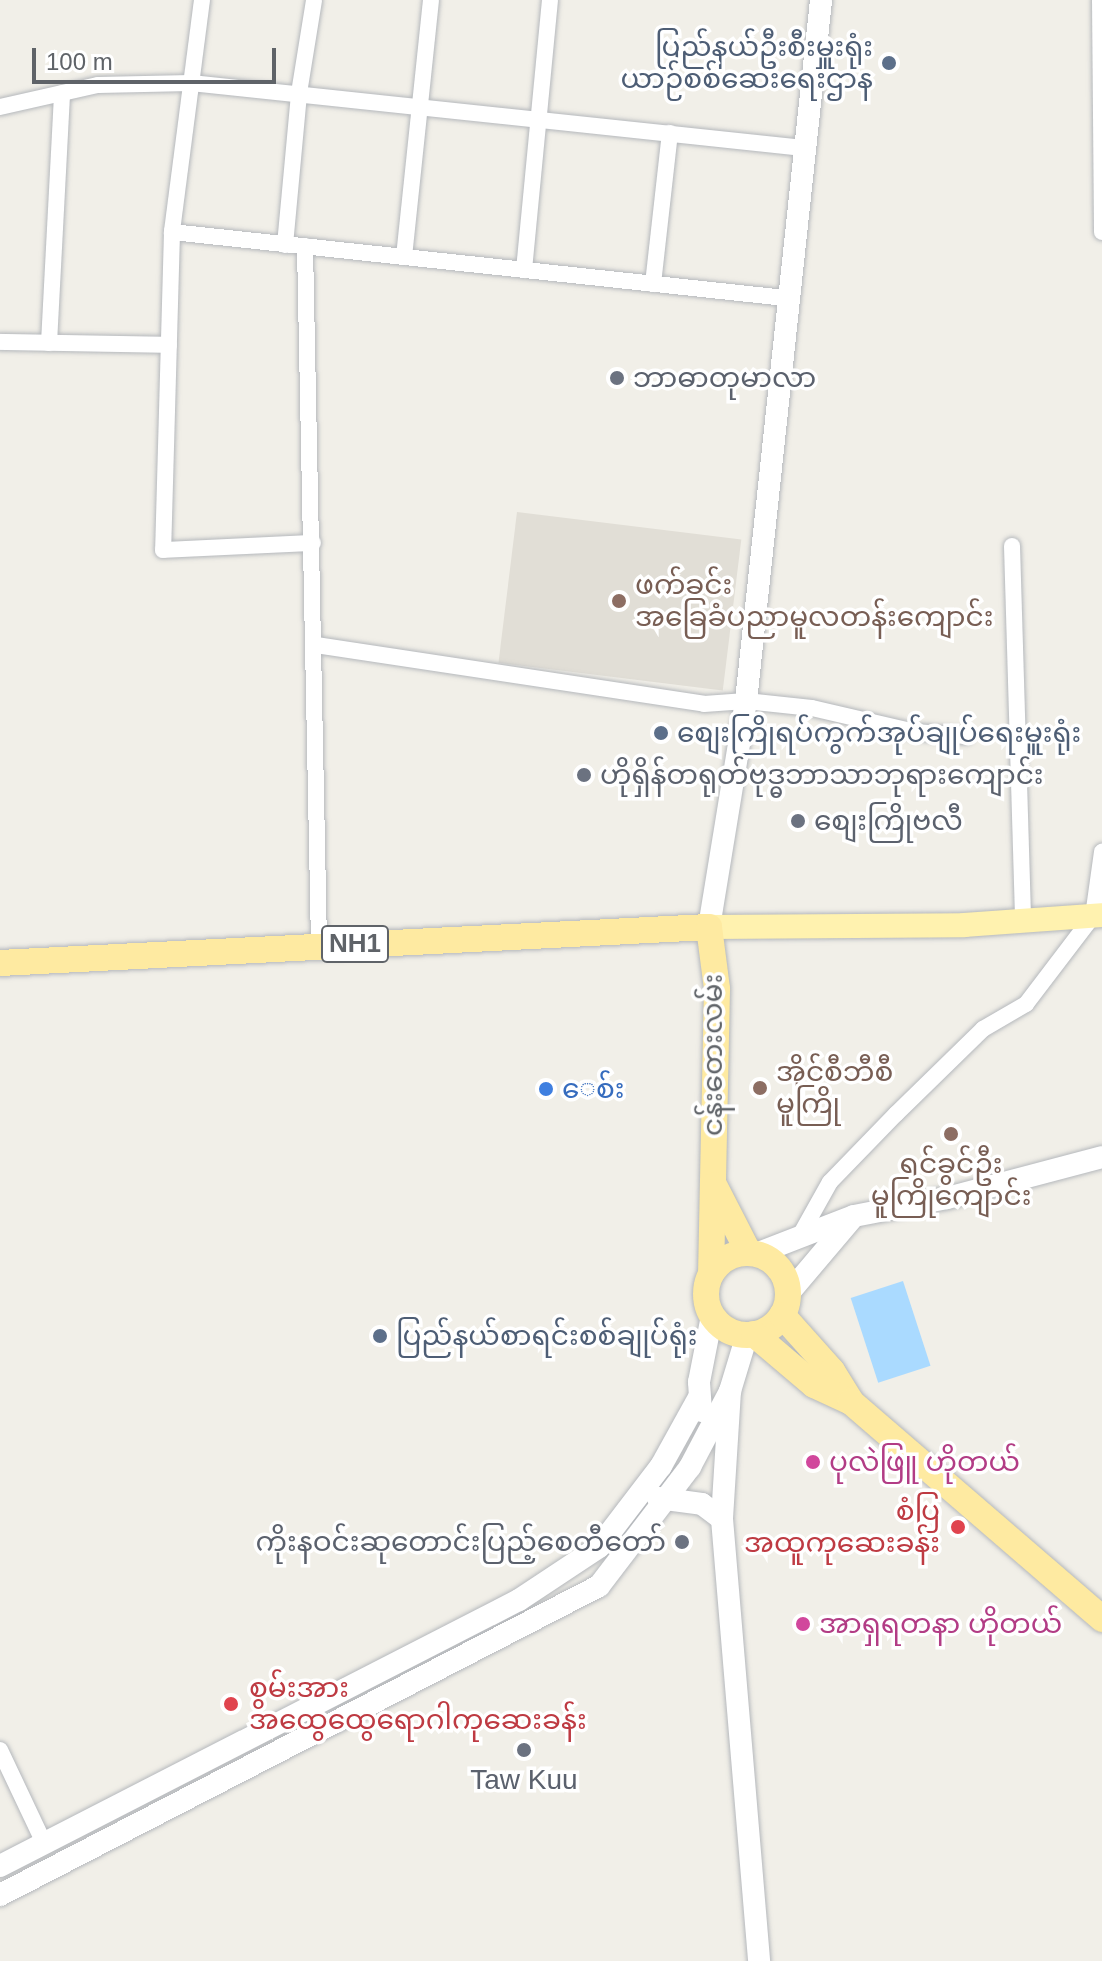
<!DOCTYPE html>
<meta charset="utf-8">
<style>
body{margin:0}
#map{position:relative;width:1102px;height:1961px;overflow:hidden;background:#f1efe8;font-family:Helvetica,"Noto Sans Myanmar",sans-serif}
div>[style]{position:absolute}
.education>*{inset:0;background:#e1ded6;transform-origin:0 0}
.water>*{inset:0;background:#aadaff;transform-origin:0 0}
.roads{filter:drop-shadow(0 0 2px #b5b8bc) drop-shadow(0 0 2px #b5b8bc)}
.minor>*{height:16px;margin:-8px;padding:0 8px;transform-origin:8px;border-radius:8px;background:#fff}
.secondary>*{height:22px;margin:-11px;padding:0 11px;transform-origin:11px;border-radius:11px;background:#fff}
.primary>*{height:24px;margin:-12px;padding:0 12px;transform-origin:12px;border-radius:12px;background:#fff2af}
.trunk>*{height:26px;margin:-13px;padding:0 13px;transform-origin:13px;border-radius:13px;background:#feeaa1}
.trunk>.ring{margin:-13px;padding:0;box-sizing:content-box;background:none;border:26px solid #feeaa1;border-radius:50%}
.dots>*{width:22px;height:22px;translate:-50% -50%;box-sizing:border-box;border:4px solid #fff;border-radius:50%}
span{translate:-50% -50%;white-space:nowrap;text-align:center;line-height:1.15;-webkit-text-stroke:7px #fff;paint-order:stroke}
.shield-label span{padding:2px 6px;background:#fff;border:2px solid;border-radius:6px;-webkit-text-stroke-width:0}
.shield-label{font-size:26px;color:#5f6368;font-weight:700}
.service-label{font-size:28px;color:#4e5e75}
.right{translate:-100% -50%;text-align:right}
.left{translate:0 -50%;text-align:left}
.worship-label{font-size:28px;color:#5b616d}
.education-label{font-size:28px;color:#785e54}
.street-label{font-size:28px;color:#5f6368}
.shop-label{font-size:28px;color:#366cbe}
.hotel-label{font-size:28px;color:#b23c85}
.health-label{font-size:28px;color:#be3a42}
.scale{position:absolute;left:32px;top:48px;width:244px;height:36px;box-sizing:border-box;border:4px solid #5f6368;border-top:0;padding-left:10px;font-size:24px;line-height:28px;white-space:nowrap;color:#5f6368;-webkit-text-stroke:6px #fff;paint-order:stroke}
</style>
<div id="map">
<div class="education">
<i style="left:517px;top:512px;width:226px;height:152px;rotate:7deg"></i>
</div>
<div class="water">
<i style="left:903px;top:1281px;width:89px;height:55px;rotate:72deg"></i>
</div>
<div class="roads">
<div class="minor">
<i style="left:202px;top:0;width:234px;rotate:97.4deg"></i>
<i style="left:172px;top:232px;width:318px;rotate:91.6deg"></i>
<i style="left:163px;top:550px;width:150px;rotate:-2.7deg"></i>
<i style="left:1100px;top:0;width:232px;rotate:89.5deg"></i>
<i style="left:0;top:107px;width:100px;rotate:-12.7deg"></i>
<i style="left:98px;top:85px;width:93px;rotate:-1.2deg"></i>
<i style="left:191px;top:83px;width:616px;rotate:6.05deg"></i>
<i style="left:172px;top:232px;width:618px;rotate:6.14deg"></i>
<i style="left:285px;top:245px;width:153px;rotate:-84.7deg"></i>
<i style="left:299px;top:93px;width:94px;rotate:-80.8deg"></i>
<i style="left:305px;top:246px;width:700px;rotate:88.85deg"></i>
<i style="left:404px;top:257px;width:258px;rotate:-84deg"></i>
<i style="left:524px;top:270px;width:271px;rotate:-84.5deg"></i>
<i style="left:653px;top:284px;width:152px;rotate:-83.6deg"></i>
<i style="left:0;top:342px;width:169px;rotate:1deg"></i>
<i style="left:49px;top:343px;width:250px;rotate:-87deg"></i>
<i style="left:1012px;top:546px;width:375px;rotate:88.3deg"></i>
<i style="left:316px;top:645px;width:392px;rotate:8.6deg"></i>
<i style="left:704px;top:704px;width:42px;rotate:-4.1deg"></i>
<i style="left:746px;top:701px;width:66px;rotate:6.1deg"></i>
<i style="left:812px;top:708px;width:106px;rotate:13.1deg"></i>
<i style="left:915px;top:732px;width:51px;rotate:4.5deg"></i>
<i style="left:802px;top:1232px;width:57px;rotate:-60.8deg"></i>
<i style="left:830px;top:1182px;width:95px;rotate:-45.9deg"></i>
<i style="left:896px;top:1114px;width:122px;rotate:-44.3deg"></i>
<i style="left:983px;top:1029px;width:50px;rotate:-30.2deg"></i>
<i style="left:1026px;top:1004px;width:111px;rotate:-52.7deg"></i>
<i style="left:1093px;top:916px;width:65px;rotate:-82deg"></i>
<i style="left:0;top:1750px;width:103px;rotate:64.7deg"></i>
</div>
<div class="secondary">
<i style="left:709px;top:927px;width:229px;rotate:-80.7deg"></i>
<i style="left:746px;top:701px;width:705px;rotate:-83.89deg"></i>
<i style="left:756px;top:1254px;width:105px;rotate:-21.2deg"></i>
<i style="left:854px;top:1216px;width:95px;rotate:-11deg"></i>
<i style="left:947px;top:1198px;width:160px;rotate:-14.8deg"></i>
<i style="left:788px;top:1294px;width:101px;rotate:-49.8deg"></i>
<i style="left:747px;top:1335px;width:59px;rotate:106.9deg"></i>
<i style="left:730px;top:1391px;width:128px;rotate:93.6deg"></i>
<i style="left:722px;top:1519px;width:444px;rotate:85.2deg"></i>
<i style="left:701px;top:1411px;width:29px;rotate:-94deg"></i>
<i style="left:699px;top:1382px;width:67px;rotate:-78.9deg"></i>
<i style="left:658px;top:1498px;width:44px;rotate:7.8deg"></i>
<i style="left:702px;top:1504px;width:25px;rotate:37deg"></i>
<i style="left:0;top:1866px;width:583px;rotate:-27.14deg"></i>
<i style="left:519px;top:1600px;width:96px;rotate:-33.5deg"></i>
<i style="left:599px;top:1547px;width:102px;rotate:-52.6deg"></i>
<i style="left:661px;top:1466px;width:77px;rotate:-61.1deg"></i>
<i style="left:0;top:1895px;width:674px;rotate:-27.29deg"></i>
<i style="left:599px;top:1586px;width:150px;rotate:-52.6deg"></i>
<i style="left:690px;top:1467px;width:86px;rotate:-62.2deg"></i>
</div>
<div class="primary">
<i style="left:709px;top:927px;width:255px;rotate:-0.4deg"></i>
<i style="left:964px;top:925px;width:138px;rotate:-4.1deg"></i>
</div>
<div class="trunk">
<i style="left:0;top:963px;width:710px;rotate:-2.91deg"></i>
<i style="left:709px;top:927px;width:63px;rotate:82.6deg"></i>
<i style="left:717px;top:989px;width:285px;rotate:91.2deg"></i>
<i style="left:714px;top:1185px;width:76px;rotate:62.8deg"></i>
<i class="ring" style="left:706px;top:1253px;width:56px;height:56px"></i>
<i style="left:782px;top:1315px;width:75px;rotate:48.2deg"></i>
<i style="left:832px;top:1371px;width:36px;rotate:58deg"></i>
<i style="left:754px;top:1334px;width:79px;rotate:40.4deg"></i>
<i style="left:814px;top:1385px;width:41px;rotate:24.7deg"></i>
<i style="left:851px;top:1402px;width:332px;rotate:40.8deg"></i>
</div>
</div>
<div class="dots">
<i style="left:889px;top:63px;background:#5c6f8a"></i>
<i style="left:617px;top:378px;background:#6b7280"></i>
<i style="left:619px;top:601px;background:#8d6e63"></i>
<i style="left:661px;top:733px;background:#5c6f8a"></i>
<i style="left:584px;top:775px;background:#6b7280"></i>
<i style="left:798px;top:821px;background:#6b7280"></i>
<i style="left:760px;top:1088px;background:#8d6e63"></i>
<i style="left:546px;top:1089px;background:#3f7fe0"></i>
<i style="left:951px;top:1134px;background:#8d6e63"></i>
<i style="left:380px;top:1336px;background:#5c6f8a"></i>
<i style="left:813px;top:1462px;background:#d1479c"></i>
<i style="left:958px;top:1527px;background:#e0444e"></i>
<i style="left:682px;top:1542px;background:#6b7280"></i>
<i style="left:803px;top:1624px;background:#d1479c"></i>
<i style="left:231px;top:1704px;background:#e0444e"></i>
<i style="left:524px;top:1750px;background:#6b7280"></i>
</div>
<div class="shield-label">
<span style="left:355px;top:944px">NH1</span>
</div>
<div class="service-label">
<span class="right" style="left:873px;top:63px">ပြည်နယ်ဦးစီးမှူးရုံး<br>ယာဉ်စစ်ဆေးရေးဌာန</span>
<span class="left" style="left:677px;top:733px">စျေးကြိုရပ်ကွက်အုပ်ချုပ်ရေးမှူးရုံး</span>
<span class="left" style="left:396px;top:1336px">ပြည်နယ်စာရင်းစစ်ချုပ်ရုံး</span>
</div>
<div class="worship-label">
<span class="left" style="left:633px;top:378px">ဘာဓာတုမာလာ</span>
<span class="left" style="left:600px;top:775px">ဟိုရှိန်တရုတ်ဗုဒ္ဓဘာသာဘုရားကျောင်း</span>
<span class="left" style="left:814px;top:821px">စျေးကြိုဗလီ</span>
<span class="right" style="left:666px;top:1542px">ကိုးနဝင်းဆုတောင်းပြည့်စေတီတော်</span>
<span style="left:524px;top:1780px">Taw Kuu</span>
</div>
<div class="education-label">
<span class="left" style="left:635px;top:601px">ဖက်ခင်း<br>အခြေခံပညာမူလတန်းကျောင်း</span>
<span class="left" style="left:776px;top:1088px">အိုင်စီဘီစီ<br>မူကြို</span>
<span style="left:951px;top:1180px">ရင်ခွင်ဦး<br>မူကြိုကျောင်း</span>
</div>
<div class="street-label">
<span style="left:713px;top:1055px;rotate:-90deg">ငန်းတေးလမ်း</span>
</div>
<div class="shop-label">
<span class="left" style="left:562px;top:1089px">ေစ်း</span>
</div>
<div class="hotel-label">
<span class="left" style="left:829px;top:1462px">ပုလဲဖြူ ဟိုတယ်</span>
<span class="left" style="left:819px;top:1624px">အာရှရတနာ ဟိုတယ်</span>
</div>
<div class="health-label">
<span class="right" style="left:940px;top:1527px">စံပြ<br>အထူကုဆေးခန်း</span>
<span class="left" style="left:249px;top:1704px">စွမ်းအား<br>အထွေထွေရောဂါကုဆေးခန်း</span>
</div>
<div class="scale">100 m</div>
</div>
